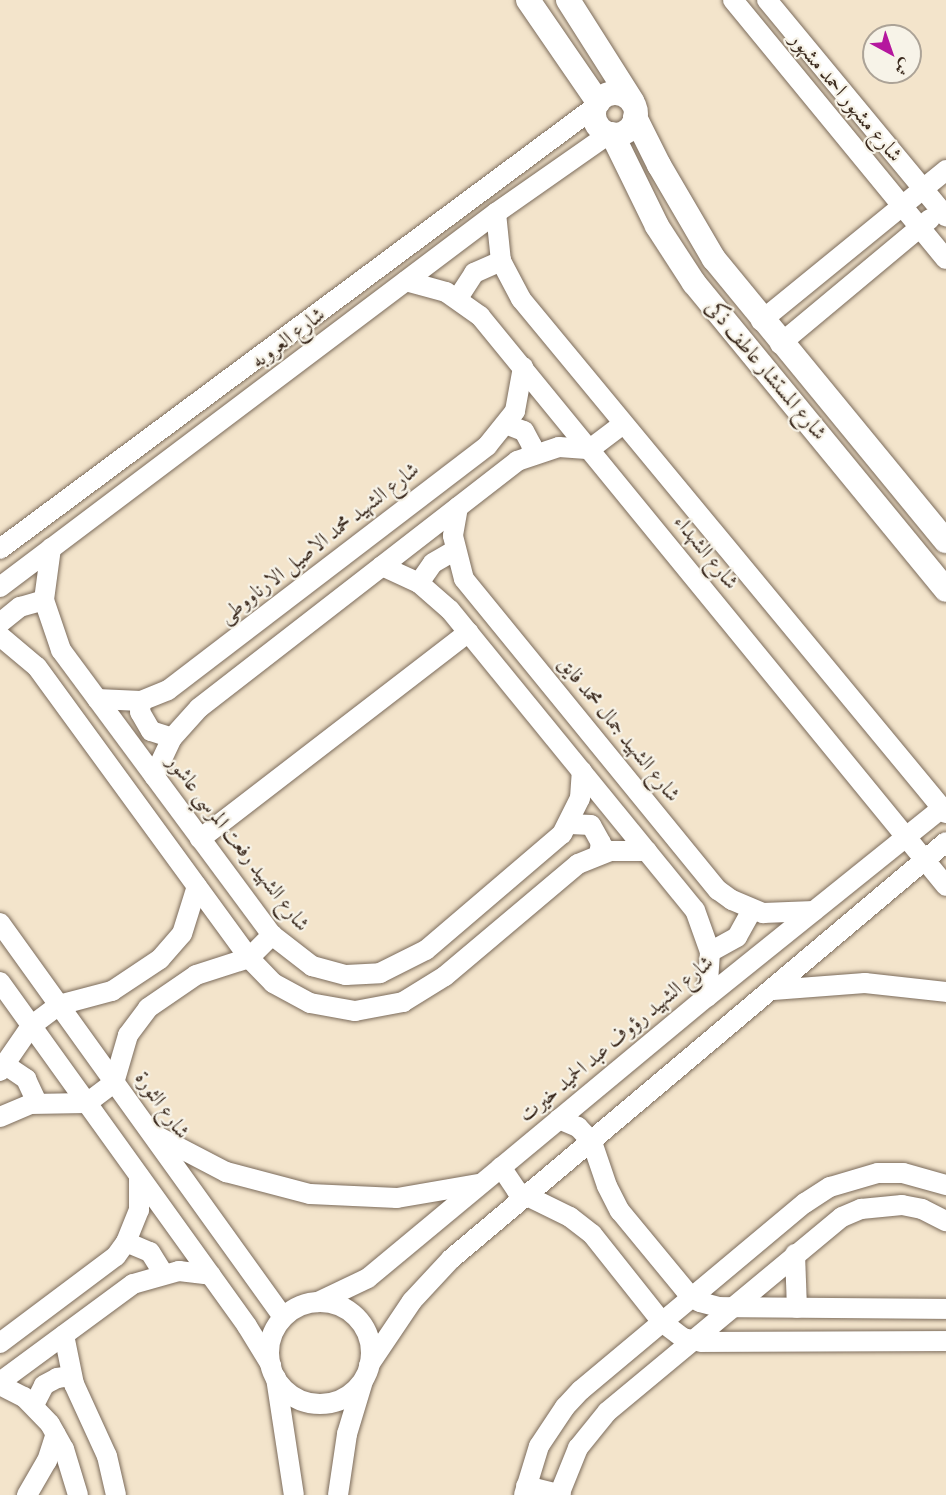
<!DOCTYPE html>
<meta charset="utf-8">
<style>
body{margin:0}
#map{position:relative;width:946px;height:1495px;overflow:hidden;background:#f3e4cb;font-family:Vollkorn,Amiri,serif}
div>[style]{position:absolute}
.roads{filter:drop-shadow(0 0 2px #7b6b5b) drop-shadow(0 0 2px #7b6b5b)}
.minor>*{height:20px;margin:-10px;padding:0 10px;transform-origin:10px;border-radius:10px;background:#fff}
.minor>.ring{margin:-10px;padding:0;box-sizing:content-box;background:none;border:20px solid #fff;border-radius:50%}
.tertiary>*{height:24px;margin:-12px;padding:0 12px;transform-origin:12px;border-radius:12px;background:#fff}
.tertiary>.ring{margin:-12px;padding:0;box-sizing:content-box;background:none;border:24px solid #fff;border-radius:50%}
span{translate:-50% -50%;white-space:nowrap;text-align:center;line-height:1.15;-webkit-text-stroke:4.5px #f7f3e8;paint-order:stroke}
.street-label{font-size:21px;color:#3b2a1e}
.north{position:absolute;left:862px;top:24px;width:60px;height:60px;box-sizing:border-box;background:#f7f3e8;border:2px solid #aca397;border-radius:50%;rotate:140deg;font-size:16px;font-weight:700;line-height:24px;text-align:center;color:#3b2a1e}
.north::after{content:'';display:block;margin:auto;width:21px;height:27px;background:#b5179e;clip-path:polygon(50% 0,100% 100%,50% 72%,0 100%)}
</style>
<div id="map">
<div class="roads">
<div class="minor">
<i style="left:733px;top:0;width:335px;rotate:50.6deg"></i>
<i style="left:767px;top:0;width:281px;rotate:50.4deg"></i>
<i style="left:496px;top:213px;width:48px;rotate:84.1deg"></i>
<i style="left:501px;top:261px;width:43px;rotate:62.2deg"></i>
<i style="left:521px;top:299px;width:667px;rotate:50.41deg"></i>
<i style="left:406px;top:281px;width:41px;rotate:15.4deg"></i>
<i style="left:446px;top:292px;width:42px;rotate:35.2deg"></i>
<i style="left:480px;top:316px;width:736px;rotate:50.73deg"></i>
<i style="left:458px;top:298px;width:30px;rotate:-57deg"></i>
<i style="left:474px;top:273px;width:30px;rotate:-24deg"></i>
<i style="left:761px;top:321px;width:239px;rotate:-39.2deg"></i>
<i style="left:780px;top:344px;width:195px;rotate:-39.8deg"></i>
<i style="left:508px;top:425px;width:17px;rotate:21deg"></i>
<i style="left:524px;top:431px;width:17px;rotate:62deg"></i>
<i style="left:532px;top:446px;width:9px;rotate:96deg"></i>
<i style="left:458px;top:507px;width:29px;rotate:100deg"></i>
<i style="left:453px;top:536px;width:44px;rotate:75.7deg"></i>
<i style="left:464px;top:579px;width:402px;rotate:50.8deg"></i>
<i style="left:718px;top:890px;width:17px;rotate:36deg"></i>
<i style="left:732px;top:900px;width:34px;rotate:23deg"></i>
<i style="left:763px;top:913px;width:51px;rotate:-2.2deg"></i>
<i style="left:51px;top:548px;width:52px;rotate:97.7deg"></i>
<i style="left:44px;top:600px;width:53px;rotate:71.2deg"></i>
<i style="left:61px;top:650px;width:355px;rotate:53.5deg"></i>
<i style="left:272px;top:935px;width:51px;rotate:37.8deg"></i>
<i style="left:312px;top:966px;width:35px;rotate:15deg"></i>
<i style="left:346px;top:975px;width:34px;rotate:-3deg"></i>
<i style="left:380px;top:973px;width:51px;rotate:-26.6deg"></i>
<i style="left:426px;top:950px;width:179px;rotate:-40.5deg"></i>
<i style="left:562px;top:834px;width:40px;rotate:-63.4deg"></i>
<i style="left:580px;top:798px;width:27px;rotate:-86deg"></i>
<i style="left:0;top:549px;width:741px;rotate:-36.61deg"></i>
<i style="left:382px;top:566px;width:41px;rotate:24.7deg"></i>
<i style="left:419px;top:583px;width:41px;rotate:41.1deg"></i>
<i style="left:450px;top:610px;width:387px;rotate:50.8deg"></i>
<i style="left:695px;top:910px;width:45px;rotate:70.3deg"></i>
<i style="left:710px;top:952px;width:45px;rotate:93.8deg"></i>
<i style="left:419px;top:583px;width:24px;rotate:-55deg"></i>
<i style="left:433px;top:563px;width:24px;rotate:-30deg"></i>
<i style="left:0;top:587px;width:621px;rotate:-37.02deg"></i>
<i style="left:496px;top:213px;width:138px;rotate:-35deg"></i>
<i style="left:0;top:623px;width:26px;rotate:-39deg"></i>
<i style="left:20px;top:607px;width:25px;rotate:-16deg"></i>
<i style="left:0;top:636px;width:48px;rotate:40deg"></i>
<i style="left:37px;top:667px;width:360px;rotate:53.9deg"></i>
<i style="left:249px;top:958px;width:35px;rotate:46deg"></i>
<i style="left:273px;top:983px;width:42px;rotate:28.4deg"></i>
<i style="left:310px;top:1003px;width:46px;rotate:10.1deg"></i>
<i style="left:355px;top:1011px;width:49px;rotate:-10.6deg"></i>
<i style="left:403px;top:1002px;width:49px;rotate:-31.8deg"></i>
<i style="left:445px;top:976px;width:174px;rotate:-40.1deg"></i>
<i style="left:578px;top:864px;width:35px;rotate:-22deg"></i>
<i style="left:611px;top:851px;width:36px"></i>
<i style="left:97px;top:699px;width:44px;rotate:2.6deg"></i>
<i style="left:141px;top:701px;width:29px;rotate:-22deg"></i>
<i style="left:168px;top:690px;width:402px;rotate:-37.4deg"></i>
<i style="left:487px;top:446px;width:45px;rotate:-51.3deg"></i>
<i style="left:515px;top:411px;width:45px;rotate:-79.7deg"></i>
<i style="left:141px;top:701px;width:11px;rotate:95deg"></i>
<i style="left:140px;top:712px;width:22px;rotate:60deg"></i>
<i style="left:151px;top:731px;width:22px;rotate:18deg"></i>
<i style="left:154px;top:776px;width:42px;rotate:-64.7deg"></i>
<i style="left:172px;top:738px;width:40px;rotate:-48deg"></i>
<i style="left:199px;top:708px;width:403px;rotate:-37.8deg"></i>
<i style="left:517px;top:461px;width:44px;rotate:-18.4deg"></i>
<i style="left:559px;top:447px;width:31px;rotate:4deg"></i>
<i style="left:590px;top:449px;width:41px;rotate:-37.1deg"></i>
<i style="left:570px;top:824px;width:21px;rotate:3deg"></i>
<i style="left:591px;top:825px;width:21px;rotate:61deg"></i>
<i style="left:601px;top:843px;width:11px;rotate:100deg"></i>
<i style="left:200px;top:839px;width:339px;rotate:-37.6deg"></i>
<i style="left:0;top:923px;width:485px;rotate:54.3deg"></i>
<i style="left:710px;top:952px;width:31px;rotate:-29deg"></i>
<i style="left:737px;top:937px;width:31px;rotate:-61deg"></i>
<i style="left:0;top:982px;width:423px;rotate:54.3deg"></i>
<i style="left:247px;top:1326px;width:46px;rotate:58.4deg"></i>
<i style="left:773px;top:990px;width:92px;rotate:-4.4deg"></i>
<i style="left:865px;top:983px;width:81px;rotate:6.3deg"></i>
<i style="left:4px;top:1064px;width:27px;rotate:34deg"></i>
<i style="left:26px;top:1079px;width:26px;rotate:65deg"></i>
<i style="left:0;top:1071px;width:55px;rotate:-55.4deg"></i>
<i style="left:31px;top:1026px;width:35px;rotate:-37deg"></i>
<i style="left:59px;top:1005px;width:55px;rotate:-14.8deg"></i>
<i style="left:112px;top:991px;width:58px;rotate:-33.7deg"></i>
<i style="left:160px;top:959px;width:33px;rotate:-49deg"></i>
<i style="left:182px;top:934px;width:50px;rotate:-72.6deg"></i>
<i style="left:0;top:1117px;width:33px;rotate:-23deg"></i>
<i style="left:30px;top:1104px;width:57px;rotate:-1deg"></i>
<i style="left:87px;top:1103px;width:34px;rotate:-37deg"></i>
<i style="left:114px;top:1083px;width:50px;rotate:-73.7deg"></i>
<i style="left:128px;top:1035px;width:34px;rotate:-53deg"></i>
<i style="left:148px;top:1008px;width:58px;rotate:-34.5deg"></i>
<i style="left:196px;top:975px;width:56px;rotate:-17.8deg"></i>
<i style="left:249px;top:958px;width:33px;rotate:-45deg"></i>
<i style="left:559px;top:1119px;width:21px;rotate:23deg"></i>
<i style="left:578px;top:1127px;width:21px;rotate:47deg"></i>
<i style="left:592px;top:1142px;width:46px;rotate:71.2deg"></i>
<i style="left:607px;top:1186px;width:28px;rotate:63deg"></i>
<i style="left:620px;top:1211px;width:112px;rotate:50.5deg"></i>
<i style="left:691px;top:1297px;width:10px;rotate:29deg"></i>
<i style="left:700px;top:1302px;width:20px;rotate:15deg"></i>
<i style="left:719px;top:1307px;width:227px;rotate:0.5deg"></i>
<i style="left:157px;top:1136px;width:78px;rotate:27.6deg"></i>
<i style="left:226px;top:1172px;width:87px;rotate:14.7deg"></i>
<i style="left:310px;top:1194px;width:87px;rotate:2.6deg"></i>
<i style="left:397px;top:1198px;width:82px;rotate:-9.8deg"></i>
<i style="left:501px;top:1167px;width:29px;rotate:56deg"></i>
<i style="left:517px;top:1191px;width:59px;rotate:26.1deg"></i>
<i style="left:570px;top:1217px;width:28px;rotate:38deg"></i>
<i style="left:592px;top:1234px;width:112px;rotate:51.5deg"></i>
<i style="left:662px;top:1322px;width:26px;rotate:37deg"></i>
<i style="left:683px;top:1338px;width:19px;rotate:12deg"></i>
<i style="left:702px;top:1342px;width:244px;rotate:-0.2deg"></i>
<i style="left:126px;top:1242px;width:26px;rotate:23deg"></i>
<i style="left:150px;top:1252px;width:25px;rotate:58deg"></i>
<i style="left:795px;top:1254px;width:54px;rotate:87.9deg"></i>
<i style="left:318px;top:1302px;width:55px;rotate:-25.6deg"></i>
<i style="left:368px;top:1278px;width:440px;rotate:-39.7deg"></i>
<i style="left:707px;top:997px;width:302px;rotate:-38.8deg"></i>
<i class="ring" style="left:269px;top:1302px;width:82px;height:82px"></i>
<i style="left:64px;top:1335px;width:50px;rotate:78.5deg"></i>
<i style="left:74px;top:1384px;width:79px;rotate:65.4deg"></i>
<i style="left:107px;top:1456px;width:40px;rotate:77deg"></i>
<i style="left:0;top:1343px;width:145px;rotate:-36.9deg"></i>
<i style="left:116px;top:1256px;width:17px;rotate:-54deg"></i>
<i style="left:126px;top:1242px;width:35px;rotate:-68deg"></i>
<i style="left:139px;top:1210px;width:34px;rotate:-90deg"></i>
<i style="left:369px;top:1365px;width:77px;rotate:-56.1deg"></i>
<i style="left:412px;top:1301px;width:57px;rotate:-47.1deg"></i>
<i style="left:451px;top:1259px;width:647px;rotate:-40.11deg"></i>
<i style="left:276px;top:1378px;width:118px;rotate:81.3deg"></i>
<i style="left:0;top:1382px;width:165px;rotate:-36.4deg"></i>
<i style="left:133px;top:1284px;width:48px;rotate:-15.8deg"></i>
<i style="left:179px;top:1271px;width:32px;rotate:7deg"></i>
<i style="left:0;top:1385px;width:27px;rotate:27deg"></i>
<i style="left:24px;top:1397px;width:37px;rotate:46deg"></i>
<i style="left:50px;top:1424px;width:29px;rotate:61deg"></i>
<i style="left:64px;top:1449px;width:48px;rotate:73.1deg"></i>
<i style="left:34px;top:1405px;width:22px;rotate:-63deg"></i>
<i style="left:44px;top:1385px;width:15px;rotate:-28deg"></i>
<i style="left:57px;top:1378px;width:15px;rotate:-8deg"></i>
<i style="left:526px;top:1486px;width:36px;rotate:14deg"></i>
<i style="left:27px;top:1495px;width:39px;rotate:-60deg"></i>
<i style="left:47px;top:1461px;width:28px;rotate:-72deg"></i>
<i style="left:338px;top:1495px;width:62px;rotate:-81.6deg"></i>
<i style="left:347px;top:1434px;width:55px;rotate:-73.2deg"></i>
<i style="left:524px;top:1495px;width:51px;rotate:-73deg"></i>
<i style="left:539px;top:1446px;width:47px;rotate:-56.3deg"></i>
<i style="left:565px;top:1407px;width:23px;rotate:-47deg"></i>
<i style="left:581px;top:1390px;width:292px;rotate:-39.9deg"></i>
<i style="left:805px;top:1203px;width:30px;rotate:-33deg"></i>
<i style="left:830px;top:1187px;width:50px;rotate:-16.3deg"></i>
<i style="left:878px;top:1173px;width:25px"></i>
<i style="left:903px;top:1173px;width:45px;rotate:15.6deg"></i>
<i style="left:559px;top:1495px;width:51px;rotate:-68deg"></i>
<i style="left:578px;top:1448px;width:46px;rotate:-51.1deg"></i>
<i style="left:607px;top:1412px;width:305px;rotate:-39.7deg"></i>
<i style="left:842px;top:1217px;width:21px;rotate:-23deg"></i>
<i style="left:861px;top:1209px;width:41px;rotate:-5.6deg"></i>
<i style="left:902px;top:1205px;width:20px;rotate:11deg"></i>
<i style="left:922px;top:1209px;width:27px;rotate:27deg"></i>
</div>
<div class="tertiary">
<i style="left:528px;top:0;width:124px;rotate:55.5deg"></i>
<i style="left:568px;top:0;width:120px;rotate:57.6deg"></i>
<i class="ring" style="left:594px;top:93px;width:18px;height:18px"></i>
<i style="left:635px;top:117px;width:54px;rotate:63.4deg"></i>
<i style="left:659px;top:165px;width:109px;rotate:59.7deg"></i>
<i style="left:714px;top:259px;width:365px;rotate:50.6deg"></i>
<i style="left:612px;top:134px;width:102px;rotate:63.9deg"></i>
<i style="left:657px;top:226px;width:68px;rotate:57deg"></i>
<i style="left:694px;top:283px;width:397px;rotate:50.6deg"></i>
</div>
</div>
<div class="street-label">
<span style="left:845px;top:98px;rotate:50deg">شارع مشهور احمد مشهور</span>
<span style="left:289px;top:339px;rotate:-37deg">شارع العروبه</span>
<span style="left:765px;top:371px;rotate:50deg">شارع المستشار عاطف ذكى</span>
<span style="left:320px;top:544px;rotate:-38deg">شارع الشهيد محمد الاصيل الارناووطى</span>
<span style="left:705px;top:553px;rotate:51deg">شارع الشهداء</span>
<span style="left:618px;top:730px;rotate:51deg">شارع الشهيد جمال محمد فايق</span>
<span style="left:237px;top:844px;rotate:52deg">شارع الشهيد رفعت المرسي عاشور</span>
<span style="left:617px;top:1040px;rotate:-40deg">شارع الشهيد رؤوف عبد الحميد خيرت</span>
<span style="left:161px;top:1106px;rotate:54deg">شارع الثورة</span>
</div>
<div class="north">ش</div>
</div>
